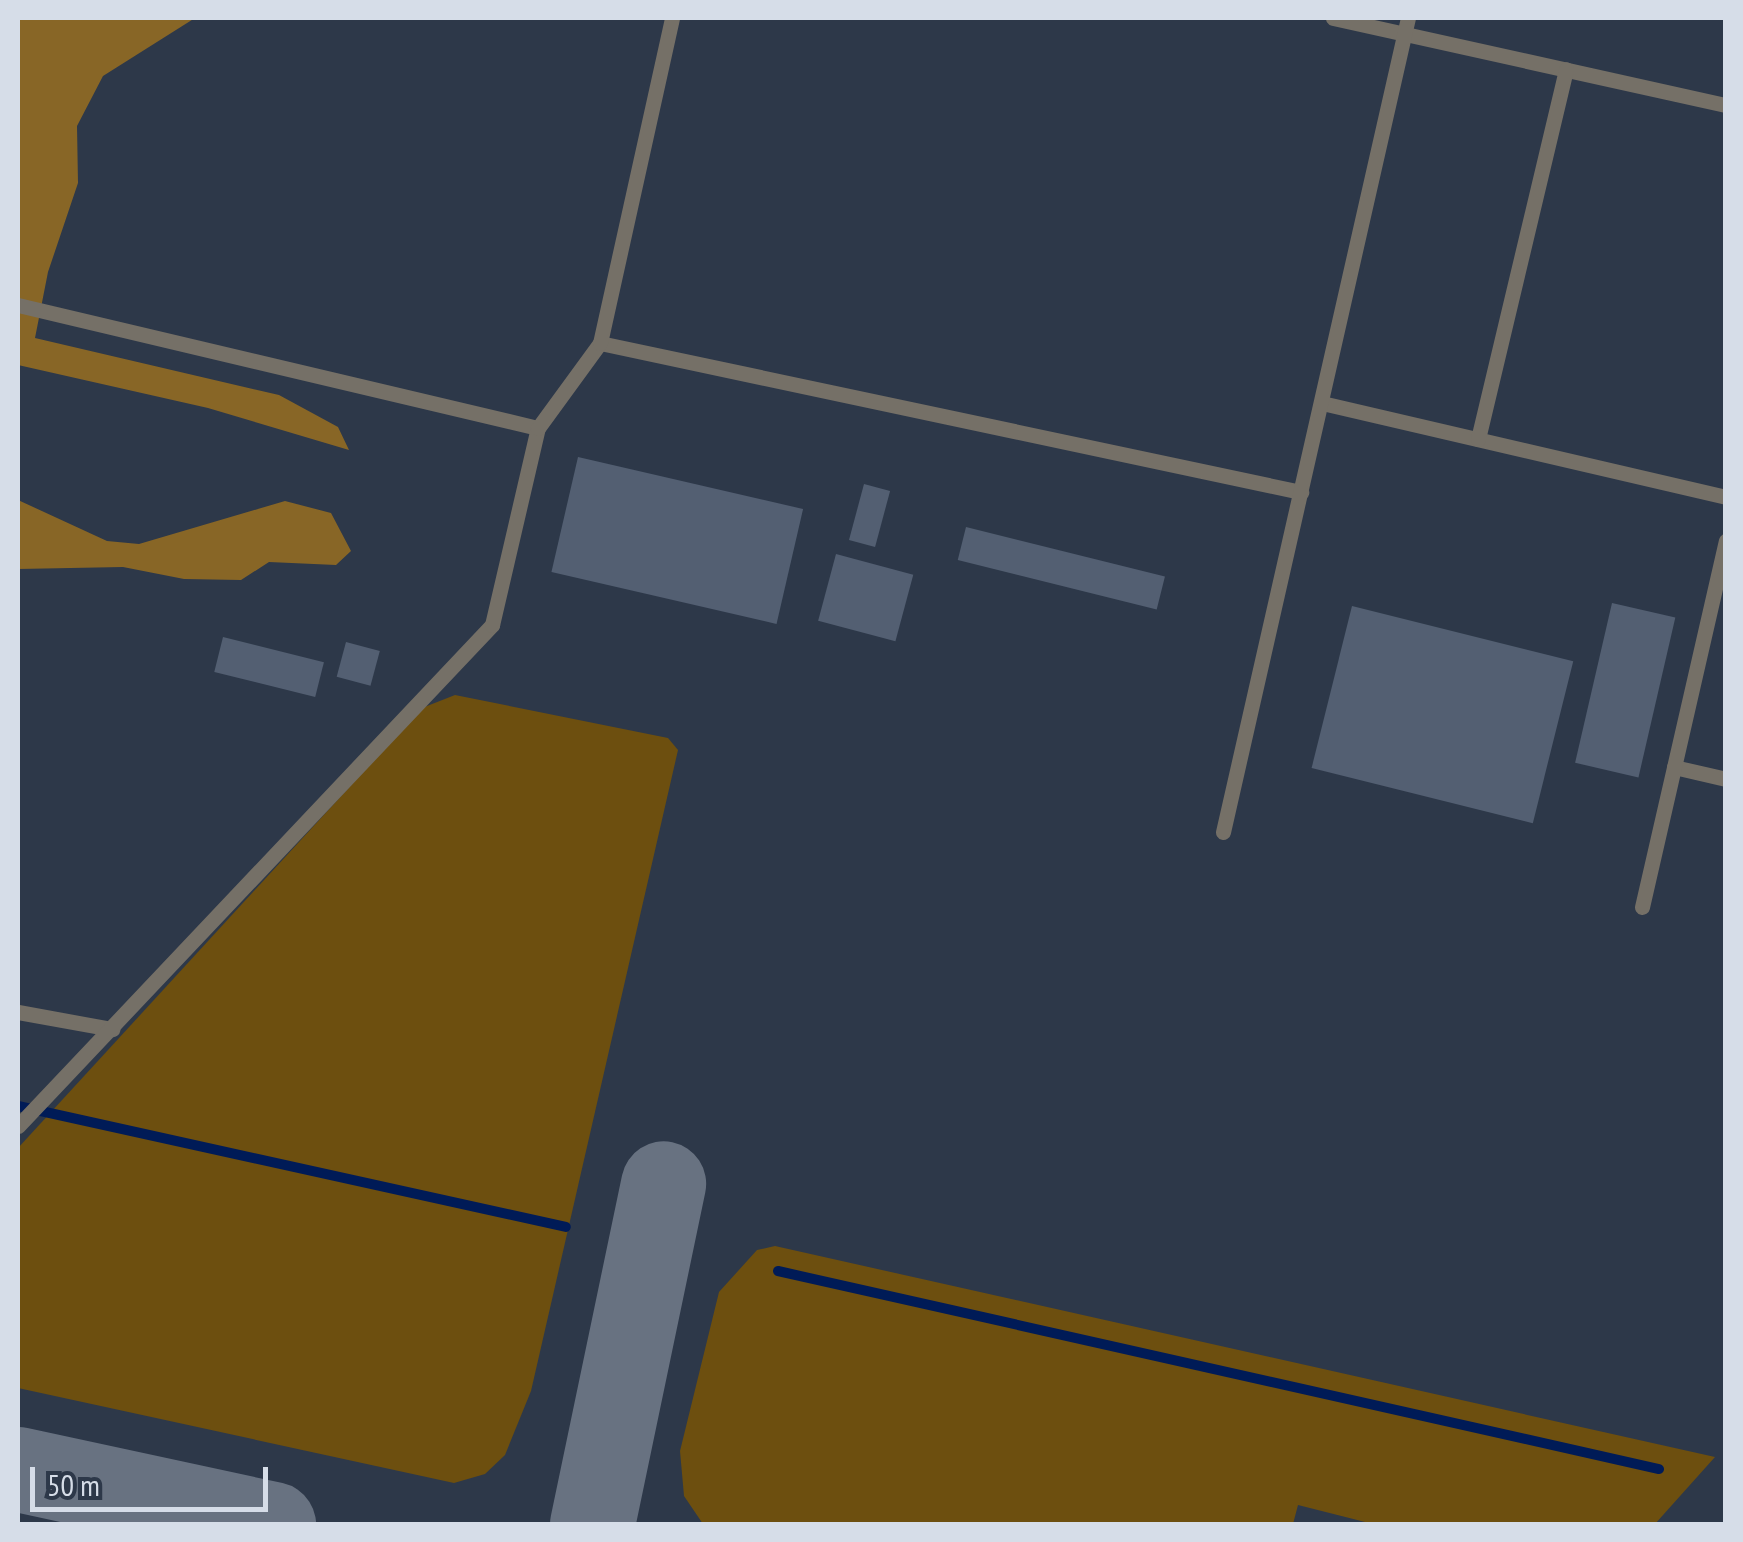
<!DOCTYPE html>
<style>
body{margin:0}
#map{position:relative;width:1743px;height:1542px;overflow:hidden;background:#2d3849;font-family:"PT Sans Narrow",sans-serif}
div>[style]{position:absolute}
.green>*{inset:0;background:#6d4f0f}
.forest>*{inset:0;background:#886626}
.stream>*{height:10px;margin:-5px;padding:0 5px;transform-origin:5px;border-radius:5px;background:#001b57}
.taxiway>*{height:85px;margin:-42.5px;padding:0 42.5px;transform-origin:42.5px;border-radius:42.5px;background:#687281}
.building>*{inset:0;background:#535f72;transform-origin:0 0}
.service>*{height:15px;margin:-7.5px;padding:0 7.5px;transform-origin:7.5px;border-radius:7.5px;background:#757067}
span{translate:-50% -50%;white-space:nowrap;text-align:center;line-height:1.15;-webkit-text-stroke:8px #2d3849;paint-order:stroke}
.frame{position:absolute;inset:0;border:20px solid #d6dde8;pointer-events:none}
.scale{position:absolute;left:30px;top:1467px;width:238px;height:45px;box-sizing:border-box;border:5px solid #d6dde8;border-top:0;padding-left:12px;font-size:30px;line-height:35px;white-space:nowrap;color:#d6dde8;-webkit-text-stroke:8px #2d3849;paint-order:stroke}
</style>
<div id="map">
<div class="green">
<i style="clip-path:polygon(455px 695px,668px 738px,678px 750px,531px 1391px,505px 1455px,485px 1474px,454px 1483px,18px 1388px,18px 1148px,422px 708px)"></i>
<i style="clip-path:polygon(775px 1246px,1715px 1457px,1655px 1524px,1373px 1524px,1298px 1505px,1293px 1524px,703px 1524px,684px 1496px,680px 1451px,719px 1292px,757px 1250px)"></i>
</div>
<div class="forest">
<i style="clip-path:polygon(18px 18px,195px 18px,103px 76px,77px 126px,78px 183px,48px 272px,35px 338px,279px 395px,338px 427px,349px 450px,208px 408px,18px 365px)"></i>
<i style="clip-path:polygon(18px 500px,107px 541px,139px 544px,285px 501px,331px 513px,351px 551px,336px 565px,269px 562px,241px 580px,184px 579px,123px 567px,18px 569px)"></i>
</div>
<div class="stream">
<i style="left:18px;top:1106px;width:561px;rotate:12.45deg"></i>
<i style="left:778px;top:1271px;width:903px;rotate:12.67deg"></i>
</div>
<div class="taxiway">
<i style="left:18px;top:1469px;width:261px;rotate:12.2deg"></i>
<i style="left:592px;top:1524px;width:348px;rotate:-78.2deg"></i>
</div>
<div class="building">
<i style="left:578px;top:457px;width:231px;height:118px;rotate:13deg"></i>
<i style="left:864px;top:484px;width:27px;height:58px;rotate:15deg"></i>
<i style="left:966px;top:527px;width:205px;height:34px;rotate:14deg"></i>
<i style="left:836px;top:554px;width:80px;height:69px;rotate:15deg"></i>
<i style="left:1612px;top:603px;width:65px;height:164px;rotate:13deg"></i>
<i style="left:1352px;top:606px;width:228px;height:167px;rotate:14deg"></i>
<i style="left:223px;top:637px;width:104px;height:36px;rotate:14deg"></i>
<i style="left:346px;top:642px;width:35px;height:36px;rotate:15deg"></i>
</div>
<div class="service">
<i style="left:1333px;top:18px;width:403px;rotate:12.5deg"></i>
<i style="left:18px;top:305px;width:534px;rotate:13.31deg"></i>
<i style="left:600px;top:343px;width:717px;rotate:12deg"></i>
<i style="left:1322px;top:403px;width:415px;rotate:13.1deg"></i>
<i style="left:1478px;top:439px;width:380px;rotate:-76.6deg"></i>
<i style="left:1674px;top:767px;width:53px;rotate:13deg"></i>
<i style="left:1223px;top:832px;width:835px;rotate:-77.2deg"></i>
<i style="left:1642px;top:907px;width:376px;rotate:-77.1deg"></i>
<i style="left:18px;top:1012px;width:96px;rotate:10.3deg"></i>
<i style="left:18px;top:1126px;width:690px;rotate:-46.59deg"></i>
<i style="left:492px;top:625px;width:202px;rotate:-76.9deg"></i>
<i style="left:538px;top:428px;width:105px;rotate:-53.9deg"></i>
<i style="left:600px;top:343px;width:333px;rotate:-77.5deg"></i>
</div>
<div class="frame"></div>
<div class="scale">50 m</div>
</div>
